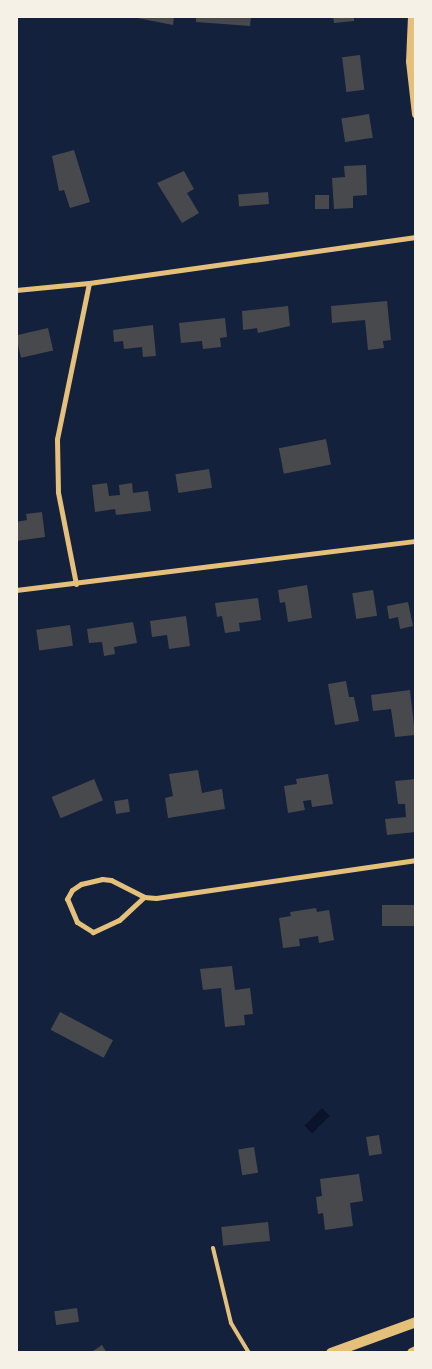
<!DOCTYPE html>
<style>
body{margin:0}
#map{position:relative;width:432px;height:1369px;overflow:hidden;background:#14213d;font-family:Mulish,sans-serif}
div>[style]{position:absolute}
.water>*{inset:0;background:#0b132b;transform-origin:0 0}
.building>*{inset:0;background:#48494c;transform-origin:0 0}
.service>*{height:4px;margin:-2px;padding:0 2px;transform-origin:2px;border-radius:2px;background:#e5c07b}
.minor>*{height:5px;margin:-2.5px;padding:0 2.5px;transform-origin:2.5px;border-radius:2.5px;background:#e5c07b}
.tertiary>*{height:9px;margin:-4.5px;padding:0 4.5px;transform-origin:4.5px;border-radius:4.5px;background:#e5c07b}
.secondary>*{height:10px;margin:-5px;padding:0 5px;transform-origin:5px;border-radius:5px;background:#e5c07b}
span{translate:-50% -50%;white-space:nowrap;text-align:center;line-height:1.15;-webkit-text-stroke:5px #f6f1e7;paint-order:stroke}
.frame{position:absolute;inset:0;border:18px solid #f6f1e7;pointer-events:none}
</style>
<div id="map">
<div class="water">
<i style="left:322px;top:1108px;width:11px;height:25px;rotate:45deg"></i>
</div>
<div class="building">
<i style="clip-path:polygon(127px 16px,174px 16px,173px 25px)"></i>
<i style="clip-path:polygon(196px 16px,251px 16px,250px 26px,196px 22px)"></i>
<i style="clip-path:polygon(333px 16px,354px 16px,354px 21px,334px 23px)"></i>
<i style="left:360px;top:55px;width:35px;height:18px;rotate:83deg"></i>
<i style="left:369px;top:114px;width:24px;height:28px;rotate:81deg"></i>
<i style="clip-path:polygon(74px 150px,90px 202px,70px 208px,64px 190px,59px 191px,52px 156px)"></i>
<i style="clip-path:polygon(366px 165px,367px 195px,353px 196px,353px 208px,334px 209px,332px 178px,345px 177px,344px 166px)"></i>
<i style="clip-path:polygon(184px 171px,194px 189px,187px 193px,199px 213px,182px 223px,157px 183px)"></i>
<i style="left:268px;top:192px;width:12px;height:30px;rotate:85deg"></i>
<i style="left:315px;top:195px;width:14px;height:14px"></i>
<i style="clip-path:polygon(387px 301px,391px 340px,383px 341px,384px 348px,368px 350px,365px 320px,332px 323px,331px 306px)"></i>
<i style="clip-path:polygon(288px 306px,290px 326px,258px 333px,257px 328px,243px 330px,242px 311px)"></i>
<i style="clip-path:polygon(225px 318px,227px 337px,220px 338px,221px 347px,203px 349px,202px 341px,181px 343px,179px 323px)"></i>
<i style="clip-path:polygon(153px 325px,156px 356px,143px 357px,142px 347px,124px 349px,123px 341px,114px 342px,113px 330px)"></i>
<i style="left:48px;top:328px;width:23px;height:33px;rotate:77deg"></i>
<i style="left:326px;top:439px;width:26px;height:48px;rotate:79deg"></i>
<i style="left:209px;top:469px;width:19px;height:34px;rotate:81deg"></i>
<i style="clip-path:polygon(107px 483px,109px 496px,120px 495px,119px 485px,132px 483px,133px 493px,148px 491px,151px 511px,116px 515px,115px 509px,95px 512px,92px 485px)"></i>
<i style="clip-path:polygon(42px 512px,45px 537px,16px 541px,16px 522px,27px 520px,26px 514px)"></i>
<i style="clip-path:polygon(307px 585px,312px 618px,288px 622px,285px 602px,280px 603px,278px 590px)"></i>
<i style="left:373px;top:590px;width:26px;height:21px;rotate:81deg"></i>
<i style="clip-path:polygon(258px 598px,261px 620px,239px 623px,240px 631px,225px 633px,222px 616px,217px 617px,215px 603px)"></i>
<i style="clip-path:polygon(408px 602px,413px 626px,400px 629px,398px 617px,389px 619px,387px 606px)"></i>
<i style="clip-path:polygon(186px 616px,190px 646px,169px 649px,167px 635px,152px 637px,150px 621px)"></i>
<i style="clip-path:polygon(133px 622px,137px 643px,114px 647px,115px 654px,104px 656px,102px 642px,89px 643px,87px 629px)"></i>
<i style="left:70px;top:625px;width:21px;height:34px;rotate:82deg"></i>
<i style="clip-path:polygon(346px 681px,349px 697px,354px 697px,359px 721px,335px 725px,328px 684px)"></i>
<i style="clip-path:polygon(410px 690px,415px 735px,395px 737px,391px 709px,373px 711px,371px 695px)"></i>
<i style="clip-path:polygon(198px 770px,202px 793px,222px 789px,225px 809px,168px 818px,165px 798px,173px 796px,169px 774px)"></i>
<i style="clip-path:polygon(328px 774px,333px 804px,312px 807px,311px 800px,303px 801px,305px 810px,288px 813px,284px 786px,297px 784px,296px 779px)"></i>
<i style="left:94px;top:779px;width:23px;height:46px;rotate:67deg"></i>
<i style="clip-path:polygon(416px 779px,416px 832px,387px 835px,385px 819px,406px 817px,405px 804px,398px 804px,395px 781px)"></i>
<i style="left:128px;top:799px;width:13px;height:14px;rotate:81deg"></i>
<i style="left:416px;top:905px;width:21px;height:34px;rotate:90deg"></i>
<i style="clip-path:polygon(316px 908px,317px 912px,329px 910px,334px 940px,319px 943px,318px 936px,299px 939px,300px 946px,283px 948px,279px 918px,291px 916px,290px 912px)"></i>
<i style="clip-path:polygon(232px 966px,235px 990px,250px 988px,253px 1014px,244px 1015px,245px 1025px,225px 1027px,221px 988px,203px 990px,200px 969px)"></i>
<i style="left:60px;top:1012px;width:60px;height:20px;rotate:28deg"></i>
<i style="left:379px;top:1135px;width:19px;height:13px;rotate:81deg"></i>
<i style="left:254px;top:1147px;width:26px;height:16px;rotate:81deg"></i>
<i style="clip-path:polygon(359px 1174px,363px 1201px,350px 1203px,353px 1226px,325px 1230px,323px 1213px,318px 1214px,316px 1197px,322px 1196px,320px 1179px)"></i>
<i style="left:268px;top:1222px;width:19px;height:47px;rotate:84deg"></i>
<i style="left:77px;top:1308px;width:14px;height:23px;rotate:82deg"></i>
<i style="clip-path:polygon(102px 1345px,107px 1353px,90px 1353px)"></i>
</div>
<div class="service">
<i style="left:213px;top:1248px;width:77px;rotate:76.5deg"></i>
<i style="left:231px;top:1323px;width:35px;rotate:59deg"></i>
</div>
<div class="minor">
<i style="left:16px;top:290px;width:73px;rotate:-5.5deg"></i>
<i style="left:89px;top:283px;width:330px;rotate:-8deg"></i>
<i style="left:76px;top:584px;width:94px;rotate:-101.1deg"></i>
<i style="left:58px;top:492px;width:53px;rotate:-91.1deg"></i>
<i style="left:57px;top:439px;width:159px;rotate:-78.4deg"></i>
<i style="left:16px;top:590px;width:403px;rotate:-7deg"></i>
<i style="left:144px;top:897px;width:34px;rotate:137deg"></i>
<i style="left:119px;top:920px;width:29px;rotate:155deg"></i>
<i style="left:93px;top:932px;width:19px;rotate:-148deg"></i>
<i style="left:77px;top:922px;width:25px;rotate:-113deg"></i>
<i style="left:67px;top:899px;width:10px;rotate:-61deg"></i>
<i style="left:72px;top:890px;width:11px;rotate:-34deg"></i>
<i style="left:81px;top:884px;width:22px;rotate:-13deg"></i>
<i style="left:102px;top:879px;width:9px;rotate:6deg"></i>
<i style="left:111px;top:880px;width:37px;rotate:27deg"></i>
<i style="left:144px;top:897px;width:12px;rotate:5deg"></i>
<i style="left:156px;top:898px;width:263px;rotate:-8.3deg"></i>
</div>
<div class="tertiary">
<i style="left:412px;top:16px;width:45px;rotate:92.5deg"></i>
<i style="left:410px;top:61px;width:53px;rotate:83.5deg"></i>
</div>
<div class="secondary">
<i style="left:331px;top:1353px;width:90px;rotate:-20deg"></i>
<i style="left:412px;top:1353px;width:4px;rotate:-27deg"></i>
</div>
<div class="frame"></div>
</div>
